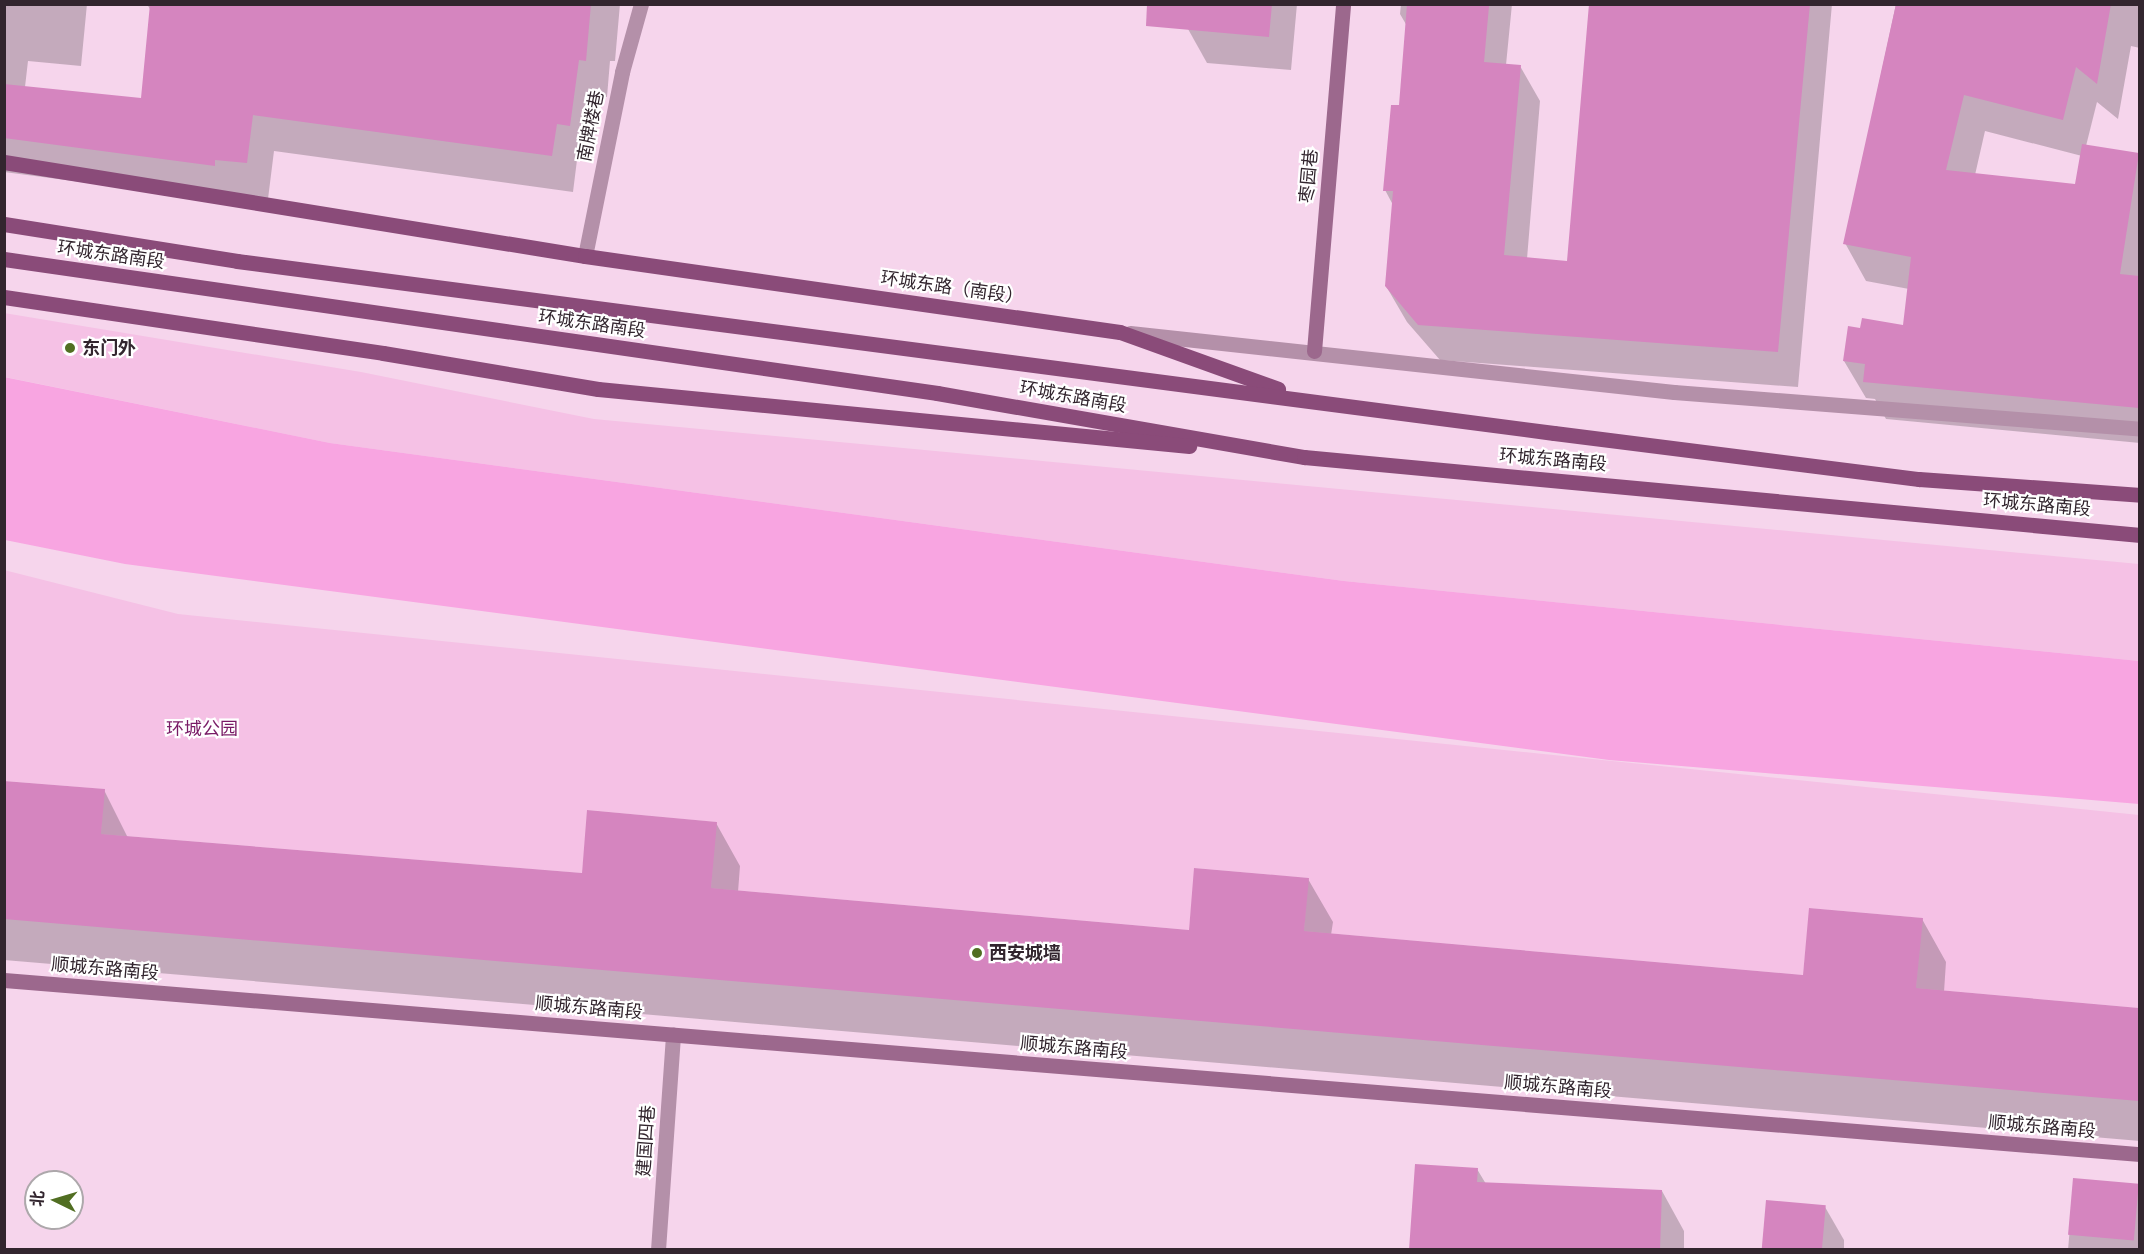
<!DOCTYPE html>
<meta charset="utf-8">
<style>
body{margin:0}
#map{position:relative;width:2144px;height:1254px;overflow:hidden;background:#f6d5ec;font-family:"Space Grotesk","Noto Sans SC",sans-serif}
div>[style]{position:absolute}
.green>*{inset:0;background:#f5c1e5}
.water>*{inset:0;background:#f8a5e1}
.shadow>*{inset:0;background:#0003}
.building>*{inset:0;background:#d585bf;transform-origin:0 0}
.street>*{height:15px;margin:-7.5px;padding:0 7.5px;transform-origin:7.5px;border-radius:7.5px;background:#b490a9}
.secondary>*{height:15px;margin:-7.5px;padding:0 7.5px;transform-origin:7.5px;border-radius:7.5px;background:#9c688d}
.primary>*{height:15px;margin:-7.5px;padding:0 7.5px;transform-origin:7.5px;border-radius:7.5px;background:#8a4b79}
.dots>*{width:16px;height:16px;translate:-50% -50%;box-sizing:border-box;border:3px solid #fff;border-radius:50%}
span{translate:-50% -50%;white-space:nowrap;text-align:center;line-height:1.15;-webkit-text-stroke:4.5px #fff;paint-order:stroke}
.street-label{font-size:18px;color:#32252e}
.poi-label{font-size:18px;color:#32252e;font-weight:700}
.left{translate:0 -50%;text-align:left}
.park-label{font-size:18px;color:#791b66}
.frame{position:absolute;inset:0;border:6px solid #32252e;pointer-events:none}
.north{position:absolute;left:24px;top:1170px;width:60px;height:60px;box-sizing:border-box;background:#fff;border:2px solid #ada8ab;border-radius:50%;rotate:275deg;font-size:16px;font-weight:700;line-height:24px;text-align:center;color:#32252e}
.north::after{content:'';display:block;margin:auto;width:21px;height:27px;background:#516e22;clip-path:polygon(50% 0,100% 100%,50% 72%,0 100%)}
</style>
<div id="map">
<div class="green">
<i style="clip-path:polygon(4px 313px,361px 372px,594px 419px,2139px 564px,2139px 661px,1344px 581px,330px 443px,5px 377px)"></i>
<i style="clip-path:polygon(4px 570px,178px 614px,2139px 815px,2139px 1008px,1916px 988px,1922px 918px,1810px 908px,1803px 975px,1304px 931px,1308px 878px,1195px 868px,1189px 930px,711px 888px,716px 822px,588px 810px,582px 873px,101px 834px,104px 789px,5px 781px)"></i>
</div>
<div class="water">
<i style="clip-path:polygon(4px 377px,330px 443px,1344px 581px,2139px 661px,2139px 804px,1609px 760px,125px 564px,5px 540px)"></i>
</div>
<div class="shadow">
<i style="clip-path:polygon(4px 4px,87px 4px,81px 66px,28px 61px,25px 87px,143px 100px,151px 11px,147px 4px,620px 4px,615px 61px,610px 61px,607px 97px,599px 96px,591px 162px,577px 160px,573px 192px,274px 151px,268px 199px,235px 202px,4px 172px)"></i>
<i style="clip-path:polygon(1190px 4px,1297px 4px,1291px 70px,1207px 63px,1188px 29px)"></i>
<i style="clip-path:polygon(1401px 4px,1512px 4px,1506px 65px,1520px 66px,1540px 101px,1527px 259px,1569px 262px,1591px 4px,1832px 4px,1798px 387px,1440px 360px,1407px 322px,1386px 286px,1393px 205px,1385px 190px,1400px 107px,1407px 26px,1400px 14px)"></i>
<i style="clip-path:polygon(evenodd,1896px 4px,2140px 4px,2140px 48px,2131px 46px,2118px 119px,2097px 102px,2086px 146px,2140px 155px,2140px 443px,1886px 419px,1875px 399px,1866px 398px,1844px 361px,1861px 329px,1905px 327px,1909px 289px,1866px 281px,1845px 243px,1896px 4px,1985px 131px,2082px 156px,2077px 186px,1975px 175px,1985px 131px)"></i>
<i style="clip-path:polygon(4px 782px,104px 790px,128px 838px,583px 875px,716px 823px,740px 866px,738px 892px,1190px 932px,1308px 879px,1333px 922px,1331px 935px,1805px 977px,1922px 919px,1946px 962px,1944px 992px,2140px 1010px,2140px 1141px,4px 960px)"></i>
<i style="clip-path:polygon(1477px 1169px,1486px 1184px,1662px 1191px,1684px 1231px,1684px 1250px,1411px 1250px)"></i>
<i style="clip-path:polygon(2074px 1180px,2140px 1186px,2140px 1250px,2068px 1250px)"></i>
<i style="clip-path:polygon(1825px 1207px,1844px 1240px,1844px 1250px,1763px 1250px)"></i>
</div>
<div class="building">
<i style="clip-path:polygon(150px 4px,591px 4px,586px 61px,579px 60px,570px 126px,557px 124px,552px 156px,253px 115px,247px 163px,215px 160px,215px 166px,4px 138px,4px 84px,141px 98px)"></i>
<i style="clip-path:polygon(1147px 4px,1272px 4px,1269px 37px,1146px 26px)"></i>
<i style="clip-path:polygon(1407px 4px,1489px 6px,1484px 62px,1521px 65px,1504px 255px,1567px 261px,1589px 4px,1810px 4px,1778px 352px,1418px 325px,1385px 286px,1393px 191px,1383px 191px,1391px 105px,1399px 105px)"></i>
<i style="clip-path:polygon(1896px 4px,2111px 4px,2097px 84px,2076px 67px,2063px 120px,1964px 95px,1946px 170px,2075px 184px,2082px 144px,2139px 153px,2120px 274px,2139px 276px,2139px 408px,1863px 382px,1865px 364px,1843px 361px,1848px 326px,1860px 328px,1862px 318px,1903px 325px,1911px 257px,1843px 244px)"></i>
<i style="clip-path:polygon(4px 781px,105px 789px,101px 834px,582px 873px,587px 810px,717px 822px,711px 888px,1189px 930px,1194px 868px,1309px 878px,1304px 931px,1803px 975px,1809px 908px,1923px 918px,1916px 988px,2139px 1008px,2139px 1101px,4px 919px)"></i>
<i style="clip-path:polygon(1415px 1164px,1478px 1168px,1477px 1182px,1662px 1190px,1660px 1250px,1409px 1250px)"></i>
<i style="left:2073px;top:1178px;width:66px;height:57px;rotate:5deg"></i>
<i style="left:1766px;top:1200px;width:60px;height:50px;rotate:5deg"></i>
</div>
<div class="street">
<i style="left:585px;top:256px;width:188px;rotate:-78.6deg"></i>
<i style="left:622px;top:72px;width:71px;rotate:-74.4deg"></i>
<i style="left:1130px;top:333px;width:547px;rotate:6.19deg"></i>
<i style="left:1674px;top:392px;width:467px;rotate:4.5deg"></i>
<i style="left:658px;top:1250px;width:216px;rotate:-86deg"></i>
</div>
<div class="secondary">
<i style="left:1314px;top:351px;width:348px;rotate:-85.2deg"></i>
<i style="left:4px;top:980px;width:2143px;rotate:4.66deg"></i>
</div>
<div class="primary">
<i style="left:4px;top:162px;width:589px;rotate:9.19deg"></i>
<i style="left:585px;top:256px;width:540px;rotate:8.09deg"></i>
<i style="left:1120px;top:332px;width:168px;rotate:19.8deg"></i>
<i style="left:4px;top:224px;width:236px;rotate:9deg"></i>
<i style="left:237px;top:261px;width:1328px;rotate:7.44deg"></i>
<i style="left:1554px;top:433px;width:368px;rotate:7.2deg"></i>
<i style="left:1919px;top:479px;width:222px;rotate:4.1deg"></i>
<i style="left:4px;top:259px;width:943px;rotate:8.17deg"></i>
<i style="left:937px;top:393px;width:373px;rotate:9.9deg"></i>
<i style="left:1304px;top:457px;width:840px;rotate:5.33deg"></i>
<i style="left:4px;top:297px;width:383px;rotate:8.4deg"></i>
<i style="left:383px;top:353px;width:218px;rotate:9.5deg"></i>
<i style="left:598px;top:389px;width:594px;rotate:5.51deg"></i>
</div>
<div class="dots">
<i style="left:70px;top:348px;background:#516e22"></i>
<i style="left:977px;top:953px;background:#516e22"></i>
</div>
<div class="street-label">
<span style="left:591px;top:126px;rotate:-79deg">南牌楼巷</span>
<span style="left:1309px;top:176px;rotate:-85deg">枣园巷</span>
<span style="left:111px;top:255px;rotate:8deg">环城东路南段</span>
<span style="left:952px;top:288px;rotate:8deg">环城东路（南段）</span>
<span style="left:592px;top:324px;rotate:8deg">环城东路南段</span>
<span style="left:1073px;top:397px;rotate:10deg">环城东路南段</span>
<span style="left:1553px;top:460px;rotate:5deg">环城东路南段</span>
<span style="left:2037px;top:505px;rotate:5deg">环城东路南段</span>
<span style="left:105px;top:969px;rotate:5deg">顺城东路南段</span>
<span style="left:589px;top:1008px;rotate:5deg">顺城东路南段</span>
<span style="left:1074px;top:1048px;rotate:5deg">顺城东路南段</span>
<span style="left:1558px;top:1087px;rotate:5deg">顺城东路南段</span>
<span style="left:2042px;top:1127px;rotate:5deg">顺城东路南段</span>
<span style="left:646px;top:1141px;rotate:-86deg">建国四巷</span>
</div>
<div class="poi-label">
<span class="left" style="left:82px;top:348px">东门外</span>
<span class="left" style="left:989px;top:953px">西安城墙</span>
</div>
<div class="park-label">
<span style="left:202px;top:729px">环城公园</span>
</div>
<div class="frame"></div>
<div class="north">北</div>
</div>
